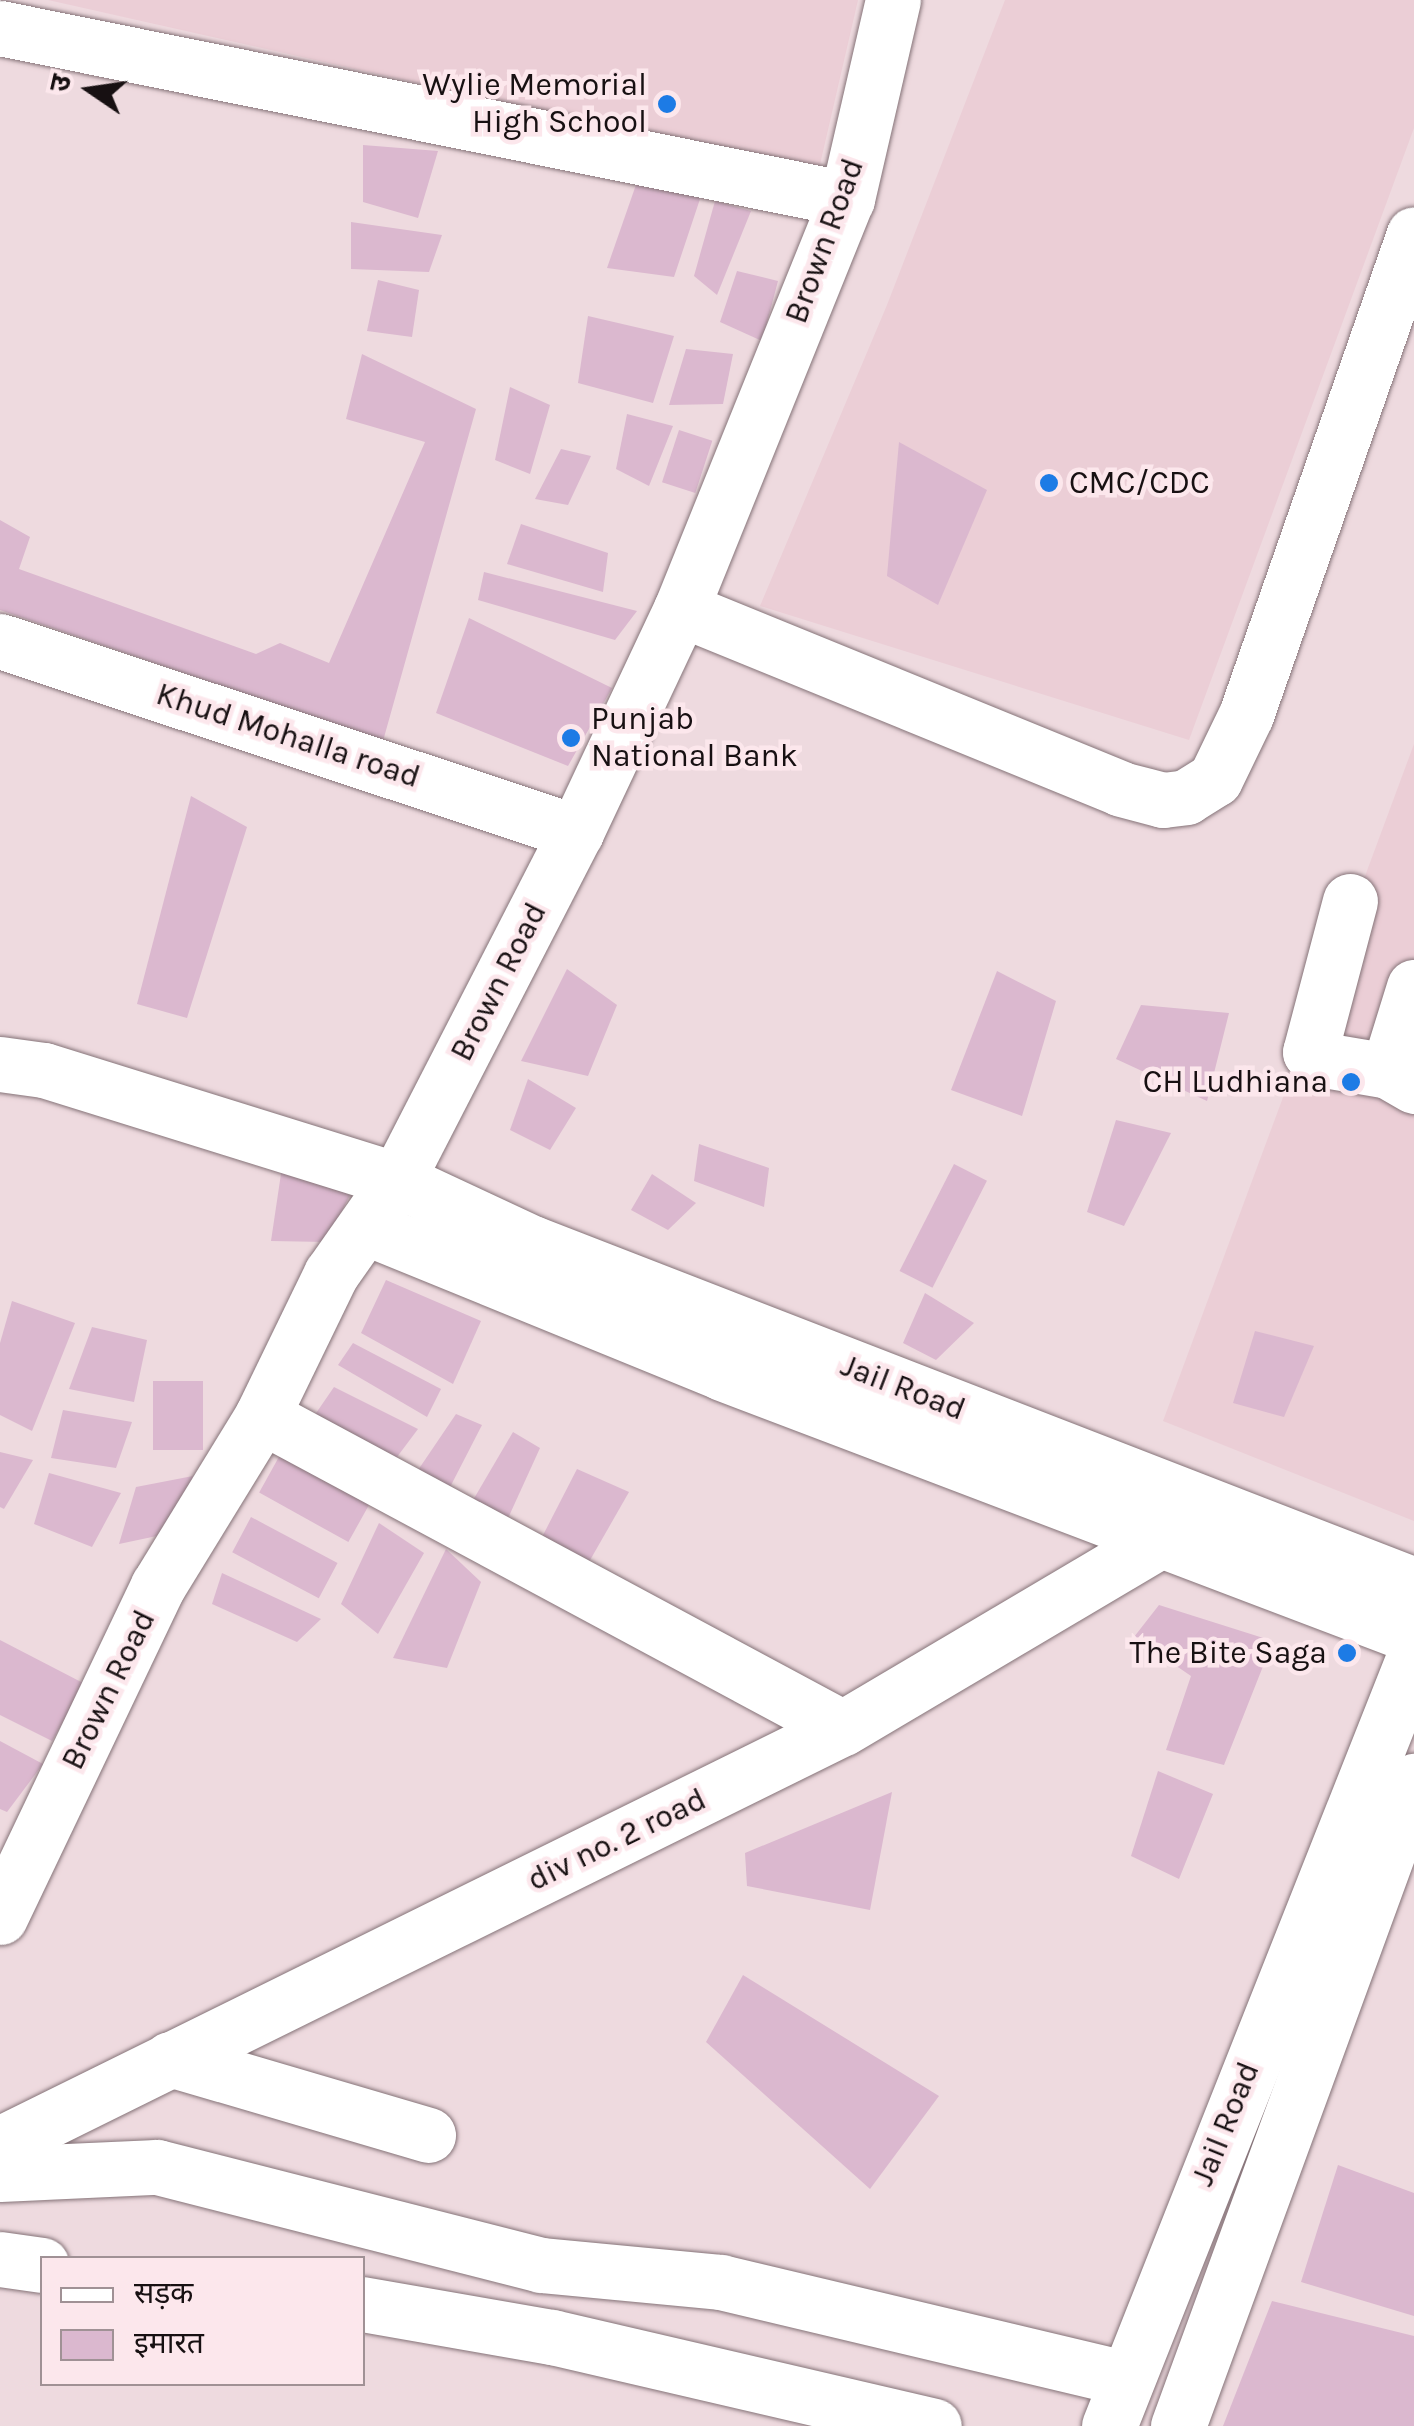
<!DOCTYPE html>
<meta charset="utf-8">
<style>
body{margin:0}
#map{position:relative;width:1414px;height:2426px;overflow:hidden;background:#eedadf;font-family:Karla,"Noto Sans Devanagari",sans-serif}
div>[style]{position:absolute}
.built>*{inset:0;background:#ebced6}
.building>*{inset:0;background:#dbb8cf;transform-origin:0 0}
.roads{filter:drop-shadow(0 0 2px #857378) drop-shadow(0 0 2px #857378)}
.minor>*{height:55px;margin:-27.5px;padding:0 27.5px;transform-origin:27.5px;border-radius:27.5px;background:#fff}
.dots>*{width:28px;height:28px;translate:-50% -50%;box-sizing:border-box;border:5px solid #fce7ec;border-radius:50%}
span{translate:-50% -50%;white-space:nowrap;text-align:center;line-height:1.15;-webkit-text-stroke:9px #fce7ec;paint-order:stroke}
.poi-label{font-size:32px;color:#171012}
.right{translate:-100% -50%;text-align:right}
.left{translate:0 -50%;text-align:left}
.street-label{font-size:32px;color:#171012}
.legend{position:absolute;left:40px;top:2256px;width:325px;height:130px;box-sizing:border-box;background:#fce7ec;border:2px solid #a09195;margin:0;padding:12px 18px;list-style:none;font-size:30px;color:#171012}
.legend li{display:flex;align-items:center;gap:20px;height:50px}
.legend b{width:50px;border:2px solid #a09195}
.north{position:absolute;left:40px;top:40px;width:100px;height:100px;-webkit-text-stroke:8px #fce7ec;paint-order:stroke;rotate:283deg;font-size:28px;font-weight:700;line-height:40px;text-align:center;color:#171012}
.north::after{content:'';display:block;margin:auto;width:35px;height:45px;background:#171012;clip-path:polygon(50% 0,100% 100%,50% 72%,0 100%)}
</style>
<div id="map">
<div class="built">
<i style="clip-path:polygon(48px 0,858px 0,818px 173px)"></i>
<i style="clip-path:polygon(1005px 0,1414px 0,1414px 128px,1189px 740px,760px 606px,887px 305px)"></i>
<i style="clip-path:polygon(1414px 744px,1414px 1521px,1163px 1421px)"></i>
</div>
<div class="building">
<i style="clip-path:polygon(363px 145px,438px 151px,418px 218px,363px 202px)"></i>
<i style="clip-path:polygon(638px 179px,701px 196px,674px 277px,607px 268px)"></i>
<i style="clip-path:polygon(715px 201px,751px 211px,717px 295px,694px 276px)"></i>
<i style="clip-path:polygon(351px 222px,442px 235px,429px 272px,351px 269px)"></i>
<i style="clip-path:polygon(737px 271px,778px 281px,762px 341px,720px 322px)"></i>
<i style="clip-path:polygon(378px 280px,419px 290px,412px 337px,367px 331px)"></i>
<i style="clip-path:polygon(588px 316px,674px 336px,653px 403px,578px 383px)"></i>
<i style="clip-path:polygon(686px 349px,733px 354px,723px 404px,669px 405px)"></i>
<i style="clip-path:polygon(362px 354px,476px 409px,383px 741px,0 610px,0 520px,30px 537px,19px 569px,256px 654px,280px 643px,329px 663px,425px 442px,346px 419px)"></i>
<i style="clip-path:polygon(510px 387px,550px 405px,530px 474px,495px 460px)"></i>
<i style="clip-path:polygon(627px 414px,673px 426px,649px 486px,616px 469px)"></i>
<i style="left:679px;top:430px;width:35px;height:55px;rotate:18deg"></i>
<i style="clip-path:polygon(899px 442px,987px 490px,938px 605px,887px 576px)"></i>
<i style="clip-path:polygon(561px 449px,591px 456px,568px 505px,535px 499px)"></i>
<i style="clip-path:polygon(521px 524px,608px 553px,603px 592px,507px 564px)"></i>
<i style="clip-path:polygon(484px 572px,637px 611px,615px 640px,478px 600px)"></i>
<i style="clip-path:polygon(469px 618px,612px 688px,568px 766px,436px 713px)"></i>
<i style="clip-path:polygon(191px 796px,247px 827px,187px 1018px,137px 1004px)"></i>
<i style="clip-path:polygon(567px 969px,617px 1005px,588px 1076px,521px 1061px)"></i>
<i style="clip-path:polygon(997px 971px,1056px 1001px,1022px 1116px,951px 1090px)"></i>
<i style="clip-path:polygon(1141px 1005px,1229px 1013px,1207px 1101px,1116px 1059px)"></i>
<i style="clip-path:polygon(528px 1079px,576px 1108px,550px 1150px,510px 1130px)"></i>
<i style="clip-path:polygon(1116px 1120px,1171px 1133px,1124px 1226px,1087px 1212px)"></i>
<i style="clip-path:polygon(699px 1144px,769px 1168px,764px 1207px,694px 1181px)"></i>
<i style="left:954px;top:1164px;width:37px;height:120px;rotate:27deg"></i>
<i style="clip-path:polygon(282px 1167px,350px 1195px,326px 1242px,271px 1241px)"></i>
<i style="clip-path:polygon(652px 1174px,696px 1203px,668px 1230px,631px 1210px)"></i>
<i style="clip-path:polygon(386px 1280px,481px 1321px,453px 1384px,361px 1333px)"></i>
<i style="clip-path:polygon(925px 1293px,974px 1323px,936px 1360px,903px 1343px)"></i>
<i style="clip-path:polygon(12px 1301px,75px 1323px,32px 1431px,0 1415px,0 1343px)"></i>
<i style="clip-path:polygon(92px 1327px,147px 1340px,134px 1402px,69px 1389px)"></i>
<i style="clip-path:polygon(1255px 1331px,1314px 1346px,1284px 1417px,1233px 1403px)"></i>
<i style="clip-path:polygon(353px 1343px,441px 1389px,427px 1417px,338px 1365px)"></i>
<i style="left:153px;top:1381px;width:50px;height:69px"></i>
<i style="clip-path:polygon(334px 1387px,418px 1429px,391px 1465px,312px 1419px)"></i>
<i style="clip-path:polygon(63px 1410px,132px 1422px,116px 1468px,51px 1458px)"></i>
<i style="clip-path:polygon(456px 1414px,482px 1425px,446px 1495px,412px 1479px)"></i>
<i style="clip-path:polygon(513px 1432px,540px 1448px,504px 1527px,469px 1507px)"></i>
<i style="clip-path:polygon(0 1452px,33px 1460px,4px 1509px,0 1507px)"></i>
<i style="left:280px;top:1455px;width:102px;height:43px;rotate:29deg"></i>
<i style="clip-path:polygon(577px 1469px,629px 1492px,589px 1562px,540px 1541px)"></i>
<i style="clip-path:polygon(49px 1473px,121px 1493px,92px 1547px,34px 1524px)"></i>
<i style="clip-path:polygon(193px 1476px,171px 1533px,119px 1544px,136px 1487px)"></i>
<i style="left:251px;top:1517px;width:98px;height:40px;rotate:28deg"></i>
<i style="clip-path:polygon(379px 1523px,424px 1553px,378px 1634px,341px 1604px)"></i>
<i style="clip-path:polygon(446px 1549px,481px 1582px,447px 1668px,393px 1658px)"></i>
<i style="clip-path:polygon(222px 1573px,321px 1619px,297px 1642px,212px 1604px)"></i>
<i style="clip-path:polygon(1159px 1605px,1273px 1641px,1224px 1765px,1166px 1750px,1191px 1676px,1134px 1637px)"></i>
<i style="clip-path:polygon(0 1640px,85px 1684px,52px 1741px,0 1715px)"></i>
<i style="clip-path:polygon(0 1741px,43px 1764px,7px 1812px,0 1809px)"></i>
<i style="clip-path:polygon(1158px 1771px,1213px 1794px,1179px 1879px,1131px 1856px)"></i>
<i style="clip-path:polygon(892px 1792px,870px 1910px,747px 1886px,745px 1853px)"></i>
<i style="clip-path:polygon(743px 1975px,939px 2096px,870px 2189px,706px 2042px)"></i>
<i style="clip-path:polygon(1338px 2165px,1414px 2193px,1414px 2316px,1301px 2282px)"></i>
<i style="clip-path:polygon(1272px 2301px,1414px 2336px,1414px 2426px,1223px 2426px)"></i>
</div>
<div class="roads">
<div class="minor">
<i style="left:0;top:28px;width:864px;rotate:11.41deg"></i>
<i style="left:681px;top:609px;width:475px;rotate:22.2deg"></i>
<i style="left:1121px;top:789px;width:43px;rotate:14.7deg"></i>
<i style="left:1163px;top:800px;width:23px;rotate:-7deg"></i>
<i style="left:1186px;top:797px;width:34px;rotate:-32deg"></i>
<i style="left:1215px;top:779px;width:71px;rotate:-64.2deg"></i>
<i style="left:1246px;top:715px;width:509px;rotate:-70.75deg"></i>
<i style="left:0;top:641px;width:607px;rotate:18.35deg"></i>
<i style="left:1350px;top:901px;width:156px;rotate:104.8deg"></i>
<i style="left:1310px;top:1052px;width:11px;rotate:41deg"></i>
<i style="left:1318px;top:1059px;width:71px;rotate:9.7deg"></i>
<i style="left:1388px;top:1071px;width:30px;rotate:30deg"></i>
<i style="left:0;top:1064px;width:44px;rotate:7.8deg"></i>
<i style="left:44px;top:1070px;width:370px;rotate:17.3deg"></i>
<i style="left:397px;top:1180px;width:149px;rotate:25deg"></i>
<i style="left:532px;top:1243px;width:946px;rotate:21.19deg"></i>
<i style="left:1388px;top:1071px;width:88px;rotate:-72.8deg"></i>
<i style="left:365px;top:1227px;width:386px;rotate:22.2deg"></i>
<i style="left:722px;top:1373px;width:740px;rotate:20.81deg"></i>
<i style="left:262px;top:1416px;width:659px;rotate:28.24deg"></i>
<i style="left:0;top:1917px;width:367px;rotate:-64.5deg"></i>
<i style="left:158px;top:1586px;width:199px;rotate:-58.5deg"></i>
<i style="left:262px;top:1416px;width:158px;rotate:-64.1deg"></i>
<i style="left:331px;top:1274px;width:115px;rotate:-54.9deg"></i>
<i style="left:397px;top:1180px;width:391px;rotate:-62.8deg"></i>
<i style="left:576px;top:832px;width:246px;rotate:-64.8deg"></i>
<i style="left:681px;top:609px;width:442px;rotate:-68deg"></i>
<i style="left:847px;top:199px;width:204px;rotate:-77deg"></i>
<i style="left:170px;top:2059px;width:269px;rotate:16.4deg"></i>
<i style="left:0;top:2144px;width:940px;rotate:-26.27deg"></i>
<i style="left:843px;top:1728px;width:367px;rotate:-30.6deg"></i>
<i style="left:1159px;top:1541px;width:68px;rotate:-23.5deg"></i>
<i style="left:0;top:2174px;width:157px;rotate:-2.6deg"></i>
<i style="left:157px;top:2167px;width:396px;rotate:14.3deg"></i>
<i style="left:541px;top:2265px;width:181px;rotate:5.4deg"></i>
<i style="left:721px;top:2282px;width:417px;rotate:13.4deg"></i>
<i style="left:0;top:2259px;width:42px;rotate:8.1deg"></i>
<i style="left:362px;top:2304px;width:193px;rotate:9.9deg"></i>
<i style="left:552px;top:2337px;width:392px;rotate:13.1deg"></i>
<i style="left:1109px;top:2426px;width:827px;rotate:-68.37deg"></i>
<i style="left:1178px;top:2426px;width:687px;rotate:-69.9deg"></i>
</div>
</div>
<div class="dots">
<i style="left:667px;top:104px;background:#1d7be5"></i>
<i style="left:1049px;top:483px;background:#1d7be5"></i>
<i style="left:571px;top:738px;background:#1d7be5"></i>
<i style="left:1351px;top:1082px;background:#1d7be5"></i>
<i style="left:1347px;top:1653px;background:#1d7be5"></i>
</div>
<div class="poi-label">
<span class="right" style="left:647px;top:104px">Wylie Memorial<br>High School</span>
<span class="left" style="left:1069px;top:483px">CMC/CDC</span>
<span class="left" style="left:591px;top:738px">Punjab<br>National Bank</span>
<span class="right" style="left:1328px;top:1082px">CH Ludhiana</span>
<span class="right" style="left:1327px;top:1653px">The Bite Saga</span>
</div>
<div class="street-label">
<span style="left:825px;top:241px;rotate:-70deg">Brown Road</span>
<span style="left:288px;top:736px;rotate:18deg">Khud Mohalla road</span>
<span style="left:499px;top:982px;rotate:-63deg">Brown Road</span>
<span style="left:903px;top:1388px;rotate:21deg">Jail Road</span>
<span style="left:109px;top:1690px;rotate:-64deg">Brown Road</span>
<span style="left:617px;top:1840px;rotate:-26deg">div no. 2 road</span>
<span style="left:1226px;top:2124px;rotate:-68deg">Jail Road</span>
</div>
<ul class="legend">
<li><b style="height:12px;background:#fff"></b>सड़क</li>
<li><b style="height:28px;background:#dbb8cf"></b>इमारत</li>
</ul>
<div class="north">उ</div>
</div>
